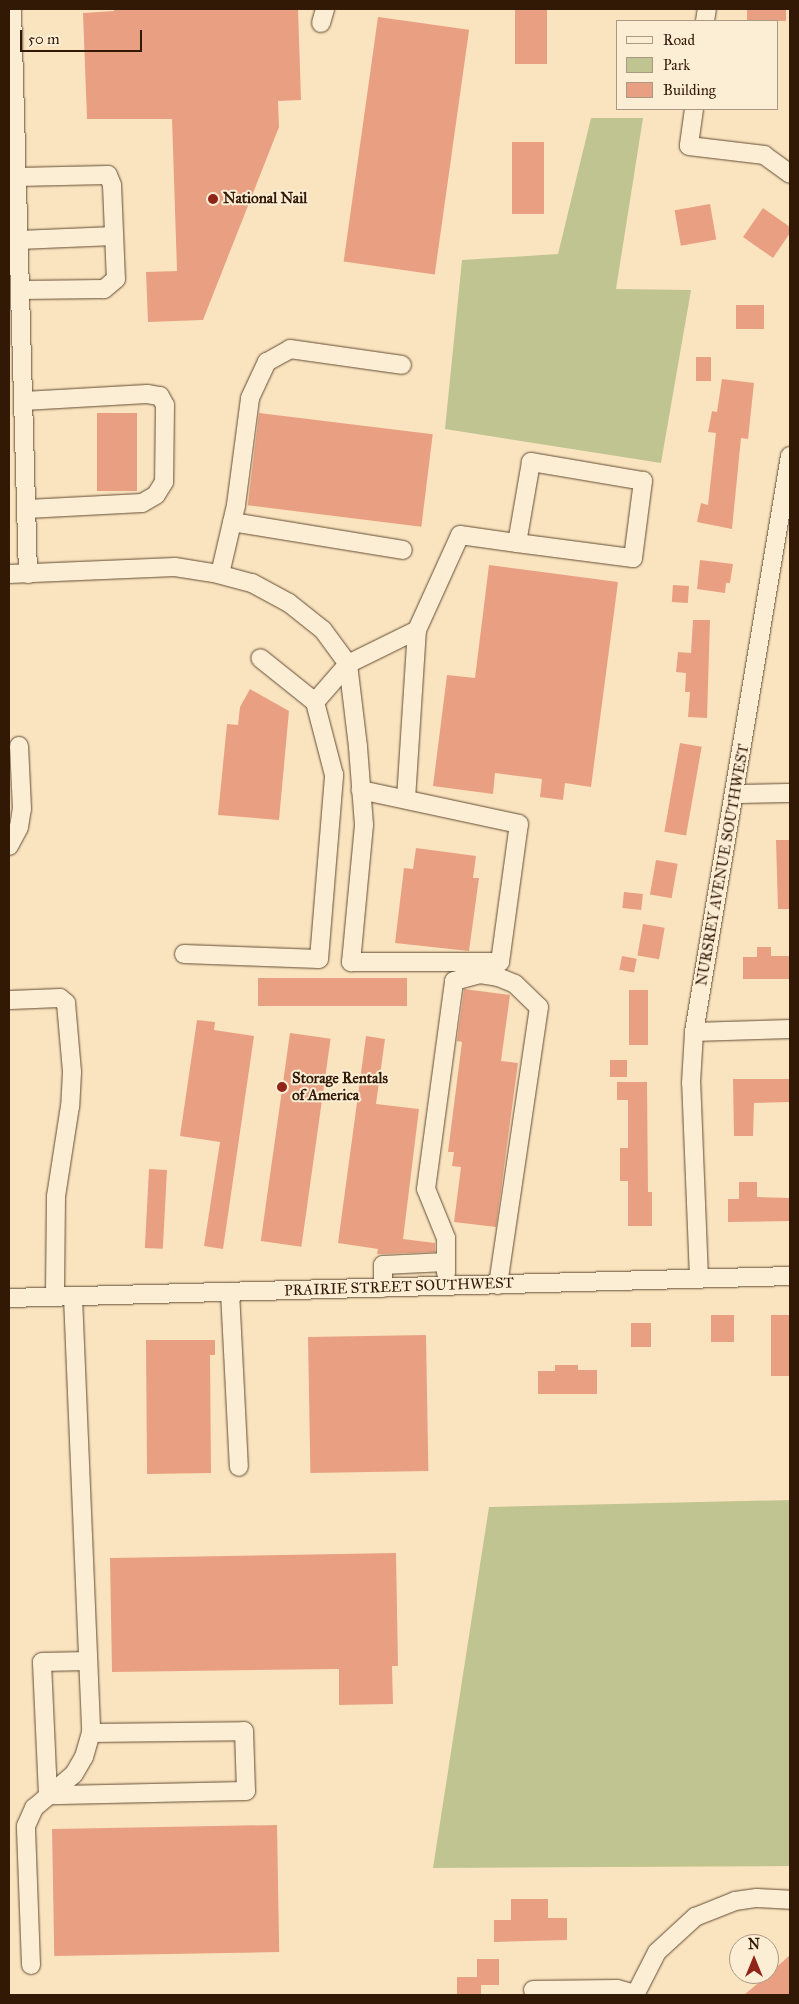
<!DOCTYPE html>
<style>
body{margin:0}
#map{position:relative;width:799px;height:2004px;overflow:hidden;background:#fae4bf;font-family:"IM FELL Great Primer",serif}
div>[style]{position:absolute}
.green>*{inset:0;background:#c0c491}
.building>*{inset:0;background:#e9a082;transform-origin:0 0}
.roads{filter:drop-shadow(0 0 1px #644c34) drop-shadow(0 0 1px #644c34)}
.minor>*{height:18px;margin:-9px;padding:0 9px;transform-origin:9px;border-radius:9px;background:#fcedd5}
.dots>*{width:14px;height:14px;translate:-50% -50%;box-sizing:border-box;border:2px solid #fcedd5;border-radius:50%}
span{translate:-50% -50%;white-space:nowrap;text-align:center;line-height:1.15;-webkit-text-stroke:4px #fcedd5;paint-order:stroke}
.poi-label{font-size:15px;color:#321906;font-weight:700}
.left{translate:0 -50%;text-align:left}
.street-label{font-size:15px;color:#321906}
.frame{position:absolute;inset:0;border:10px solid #321906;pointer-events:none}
.legend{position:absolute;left:616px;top:20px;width:162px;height:90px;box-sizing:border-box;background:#fcedd5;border:1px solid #ab9882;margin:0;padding:6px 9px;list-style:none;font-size:15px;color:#321906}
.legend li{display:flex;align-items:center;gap:10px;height:25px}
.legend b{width:25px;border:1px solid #ab9882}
.north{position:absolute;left:729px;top:1934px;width:50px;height:50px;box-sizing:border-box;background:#fcedd5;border:1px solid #ab9882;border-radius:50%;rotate:0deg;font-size:14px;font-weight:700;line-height:20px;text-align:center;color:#321906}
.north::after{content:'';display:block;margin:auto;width:18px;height:22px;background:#8f2418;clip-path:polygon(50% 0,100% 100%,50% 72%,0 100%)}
.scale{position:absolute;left:20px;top:30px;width:122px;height:22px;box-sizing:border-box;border:2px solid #321906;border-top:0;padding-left:6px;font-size:15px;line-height:18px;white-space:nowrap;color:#321906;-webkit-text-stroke:4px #fcedd5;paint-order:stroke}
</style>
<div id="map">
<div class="green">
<i style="clip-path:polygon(591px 118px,643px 118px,616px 289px,691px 290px,661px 463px,445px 429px,462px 260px,558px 254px)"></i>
<i style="clip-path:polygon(790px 1500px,790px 1866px,433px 1868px,489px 1507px)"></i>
</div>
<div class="building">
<i style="clip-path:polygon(114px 9px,298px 9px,301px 100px,278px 101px,279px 127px,203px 320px,148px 322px,146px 272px,177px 271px,172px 119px,87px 119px,83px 13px,114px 11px)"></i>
<i style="left:515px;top:9px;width:32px;height:55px"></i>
<i style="left:747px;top:9px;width:39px;height:12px"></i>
<i style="left:378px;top:17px;width:92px;height:247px;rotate:8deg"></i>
<i style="left:512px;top:142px;width:32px;height:72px"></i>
<i style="left:710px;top:204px;width:36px;height:36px;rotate:80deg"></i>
<i style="clip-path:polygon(763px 208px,790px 227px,790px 233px,773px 258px,743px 237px)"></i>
<i style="left:736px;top:305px;width:28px;height:24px"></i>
<i style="left:696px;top:357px;width:15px;height:24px"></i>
<i style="clip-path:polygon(722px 379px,754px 383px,748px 439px,741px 438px,732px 529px,697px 522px,701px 503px,708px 505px,716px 433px,708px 432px,712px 411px,717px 412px)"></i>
<i style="left:97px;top:413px;width:40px;height:78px"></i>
<i style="left:259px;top:413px;width:175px;height:93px;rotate:7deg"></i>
<i style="clip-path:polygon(700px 560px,733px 564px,730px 583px,726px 583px,725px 593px,697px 589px)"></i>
<i style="clip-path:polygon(489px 565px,618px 582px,591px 787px,565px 783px,563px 800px,540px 797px,542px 779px,495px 773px,493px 794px,433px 786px,447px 675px,475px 678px)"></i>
<i style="left:673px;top:585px;width:16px;height:17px;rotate:4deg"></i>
<i style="clip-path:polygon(693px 620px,710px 620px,707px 718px,688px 717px,690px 692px,685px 692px,686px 673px,676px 672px,678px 652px,691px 653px)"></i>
<i style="clip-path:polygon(250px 689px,289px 711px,279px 820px,218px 815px,227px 724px,238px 725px,240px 707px)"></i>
<i style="left:680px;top:743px;width:22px;height:90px;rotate:10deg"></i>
<i style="clip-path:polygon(776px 840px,790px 840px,790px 909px,778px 909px)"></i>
<i style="clip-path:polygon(416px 848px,476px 856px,473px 878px,479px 878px,469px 951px,395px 943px,404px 868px,413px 869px)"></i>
<i style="left:656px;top:860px;width:22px;height:35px;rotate:10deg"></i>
<i style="left:624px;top:892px;width:19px;height:16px;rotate:6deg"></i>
<i style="left:643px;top:924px;width:22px;height:32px;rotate:10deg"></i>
<i style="clip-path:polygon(757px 947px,771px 947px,771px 956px,790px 956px,790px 979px,743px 979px,743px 957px,757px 957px)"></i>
<i style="left:622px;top:956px;width:15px;height:14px;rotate:11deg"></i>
<i style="left:407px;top:978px;width:28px;height:149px;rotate:90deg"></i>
<i style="clip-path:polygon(464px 989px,510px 995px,501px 1061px,518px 1063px,496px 1227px,454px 1222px,461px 1167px,452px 1166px,454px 1152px,448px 1152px,462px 1042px,457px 1041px)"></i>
<i style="left:629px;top:990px;width:19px;height:55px"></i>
<i style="clip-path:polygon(197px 1020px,215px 1022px,214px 1030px,254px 1036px,223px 1249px,204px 1246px,220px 1142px,180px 1136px)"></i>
<i style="left:290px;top:1033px;width:41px;height:210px;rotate:8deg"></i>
<i style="clip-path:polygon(366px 1036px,385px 1039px,376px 1104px,419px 1109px,403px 1239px,435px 1243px,435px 1252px,382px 1254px,377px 1254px,378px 1249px,338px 1243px)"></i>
<i style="left:610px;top:1060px;width:17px;height:17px"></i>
<i style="clip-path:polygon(733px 1079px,790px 1079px,790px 1102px,754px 1103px,753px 1136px,734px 1136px)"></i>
<i style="clip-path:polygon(617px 1082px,647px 1082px,648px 1192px,652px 1192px,652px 1226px,628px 1226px,628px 1181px,620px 1181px,620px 1148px,628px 1148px,628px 1100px,617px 1100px)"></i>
<i style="left:149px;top:1169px;width:18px;height:79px;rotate:3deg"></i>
<i style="clip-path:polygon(739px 1182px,757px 1182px,757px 1197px,790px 1198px,790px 1221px,728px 1222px,728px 1199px,739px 1199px)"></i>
<i style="left:711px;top:1315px;width:23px;height:27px"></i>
<i style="left:771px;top:1315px;width:19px;height:61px"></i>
<i style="left:631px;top:1323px;width:20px;height:24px"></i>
<i style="left:426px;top:1335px;width:136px;height:118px;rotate:89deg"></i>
<i style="clip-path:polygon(146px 1340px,215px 1340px,215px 1355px,210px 1355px,211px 1473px,147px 1474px)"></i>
<i style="clip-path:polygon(555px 1365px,578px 1365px,578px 1370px,597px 1370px,597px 1394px,538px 1394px,538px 1371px,555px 1371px)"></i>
<i style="clip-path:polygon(396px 1553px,398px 1666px,392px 1666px,393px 1704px,339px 1705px,339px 1669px,112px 1672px,110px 1558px)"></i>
<i style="left:277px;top:1825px;width:127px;height:225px;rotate:89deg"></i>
<i style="clip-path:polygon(511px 1899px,548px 1899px,548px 1918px,567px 1918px,567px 1940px,494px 1942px,494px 1920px,511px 1920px)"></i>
<i style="clip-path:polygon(790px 1955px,790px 1995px,744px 1995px,769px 1974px)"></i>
<i style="clip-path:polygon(477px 1959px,499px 1959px,499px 1985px,481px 1985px,481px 1995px,457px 1995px,457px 1977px,477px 1977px)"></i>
</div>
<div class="roads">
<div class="minor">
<i style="left:12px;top:9px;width:565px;rotate:88.38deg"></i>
<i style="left:705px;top:21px;width:12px;rotate:-81deg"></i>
<i style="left:321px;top:23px;width:15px;rotate:-74deg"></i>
<i style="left:694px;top:109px;width:37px;rotate:98deg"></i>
<i style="left:689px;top:146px;width:76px;rotate:6.8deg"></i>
<i style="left:764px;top:155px;width:32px;rotate:36deg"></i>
<i style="left:17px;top:177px;width:91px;rotate:-1.3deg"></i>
<i style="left:108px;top:175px;width:11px;rotate:68deg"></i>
<i style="left:112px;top:185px;width:94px;rotate:87.6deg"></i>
<i style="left:116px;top:279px;width:16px;rotate:140deg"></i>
<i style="left:104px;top:289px;width:83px;rotate:179.3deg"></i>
<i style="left:19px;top:240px;width:95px;rotate:-2.4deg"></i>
<i style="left:24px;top:401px;width:123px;rotate:-3.3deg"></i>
<i style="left:147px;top:394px;width:13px;rotate:9deg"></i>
<i style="left:160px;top:396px;width:10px;rotate:61deg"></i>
<i style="left:165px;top:405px;width:77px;rotate:90.7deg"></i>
<i style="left:164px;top:482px;width:15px;rotate:122deg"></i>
<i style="left:156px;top:495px;width:16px;rotate:150deg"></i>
<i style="left:142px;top:503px;width:115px;rotate:177deg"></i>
<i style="left:232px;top:522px;width:173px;rotate:9.3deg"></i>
<i style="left:9px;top:574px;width:166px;rotate:-2.4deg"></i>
<i style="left:175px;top:567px;width:39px;rotate:9deg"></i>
<i style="left:214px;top:573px;width:39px;rotate:15deg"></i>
<i style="left:252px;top:583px;width:42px;rotate:28.4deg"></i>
<i style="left:289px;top:603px;width:43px;rotate:38.5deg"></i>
<i style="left:323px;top:630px;width:42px;rotate:53.7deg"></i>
<i style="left:348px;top:664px;width:84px;rotate:83.1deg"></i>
<i style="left:358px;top:747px;width:78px;rotate:85.6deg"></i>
<i style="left:364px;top:825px;width:138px;rotate:95.4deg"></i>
<i style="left:351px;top:962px;width:149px"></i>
<i style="left:500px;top:962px;width:139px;rotate:-82.2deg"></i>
<i style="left:519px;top:824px;width:162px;rotate:-167.9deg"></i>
<i style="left:220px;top:574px;width:71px;rotate:-76.9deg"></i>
<i style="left:236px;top:505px;width:108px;rotate:-82.5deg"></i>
<i style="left:250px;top:398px;width:40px;rotate:-65deg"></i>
<i style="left:267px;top:362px;width:26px;rotate:-29deg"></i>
<i style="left:290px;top:349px;width:113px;rotate:8.1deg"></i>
<i style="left:315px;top:702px;width:50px;rotate:-49deg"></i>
<i style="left:348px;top:664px;width:77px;rotate:-26.2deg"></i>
<i style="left:736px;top:794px;width:54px;rotate:-1.1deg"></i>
<i style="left:406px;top:799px;width:169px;rotate:-86.3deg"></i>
<i style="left:417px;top:630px;width:104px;rotate:-65.6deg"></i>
<i style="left:460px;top:535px;width:58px;rotate:8deg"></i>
<i style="left:517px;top:543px;width:117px;rotate:7.4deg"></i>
<i style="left:633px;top:558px;width:78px;rotate:-82.6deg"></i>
<i style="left:643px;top:481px;width:114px;rotate:-170.4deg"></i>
<i style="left:531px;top:462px;width:82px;rotate:99.8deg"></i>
<i style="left:9px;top:846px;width:21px;rotate:-62deg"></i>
<i style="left:19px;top:827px;width:18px;rotate:-81deg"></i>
<i style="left:22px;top:809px;width:63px;rotate:-92.7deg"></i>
<i style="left:184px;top:954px;width:135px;rotate:2.1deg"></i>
<i style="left:319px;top:959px;width:185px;rotate:-85.3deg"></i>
<i style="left:334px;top:775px;width:75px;rotate:-104.6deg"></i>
<i style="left:315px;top:702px;width:70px;rotate:-141.3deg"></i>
<i style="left:10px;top:1000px;width:50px;rotate:-2.3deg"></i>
<i style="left:60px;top:998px;width:8px;rotate:40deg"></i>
<i style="left:66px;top:1003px;width:69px;rotate:85deg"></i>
<i style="left:72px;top:1072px;width:34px;rotate:93deg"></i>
<i style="left:70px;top:1106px;width:91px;rotate:98.8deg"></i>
<i style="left:56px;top:1196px;width:101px;rotate:90.6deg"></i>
<i style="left:694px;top:1032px;width:96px;rotate:-1.8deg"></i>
<i style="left:446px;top:1262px;width:24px;rotate:-90deg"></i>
<i style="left:446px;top:1238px;width:53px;rotate:-112.2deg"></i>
<i style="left:426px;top:1189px;width:210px;rotate:-82.3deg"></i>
<i style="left:454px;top:981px;width:27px;rotate:-15deg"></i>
<i style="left:480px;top:974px;width:18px;rotate:9deg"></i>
<i style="left:498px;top:977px;width:18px;rotate:22deg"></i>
<i style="left:515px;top:984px;width:33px;rotate:44deg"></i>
<i style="left:539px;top:1007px;width:281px;rotate:98.4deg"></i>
<i style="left:699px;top:1278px;width:195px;rotate:-92.3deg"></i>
<i style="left:691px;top:1083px;width:51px;rotate:-86.6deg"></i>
<i style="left:694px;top:1032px;width:584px;rotate:-80.54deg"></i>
<i style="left:383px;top:1288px;width:23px;rotate:-90deg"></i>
<i style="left:383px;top:1265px;width:63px;rotate:-2.7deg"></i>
<i style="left:446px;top:1262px;width:11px;rotate:90deg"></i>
<i style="left:230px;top:1292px;width:175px;rotate:87.1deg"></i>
<i style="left:73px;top:1297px;width:436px;rotate:87.6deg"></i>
<i style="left:91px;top:1733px;width:153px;rotate:-0.7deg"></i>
<i style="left:244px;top:1731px;width:60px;rotate:88.1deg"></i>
<i style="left:246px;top:1791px;width:198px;rotate:178.8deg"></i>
<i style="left:48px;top:1795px;width:133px;rotate:-92.6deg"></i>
<i style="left:42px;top:1662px;width:46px;rotate:-1.2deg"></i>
<i style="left:9px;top:1298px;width:781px;rotate:-1.61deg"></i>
<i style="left:31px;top:1965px;width:139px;rotate:-92.1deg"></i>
<i style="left:26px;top:1826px;width:20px;rotate:-66deg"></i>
<i style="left:34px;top:1808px;width:52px;rotate:-40.4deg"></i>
<i style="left:74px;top:1774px;width:20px;rotate:-60deg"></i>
<i style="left:84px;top:1757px;width:25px;rotate:-74deg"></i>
<i style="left:533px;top:1990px;width:84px;rotate:-0.7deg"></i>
<i style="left:617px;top:1989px;width:19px;rotate:16deg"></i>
<i style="left:635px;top:1995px;width:48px;rotate:-62.9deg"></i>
<i style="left:657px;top:1952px;width:52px;rotate:-42.6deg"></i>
<i style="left:695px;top:1917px;width:43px;rotate:-21.8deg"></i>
<i style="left:735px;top:1901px;width:22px;rotate:-8deg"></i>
<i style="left:757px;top:1898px;width:33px;rotate:3deg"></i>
</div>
</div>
<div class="dots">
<i style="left:213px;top:199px;background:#8f2418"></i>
<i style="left:282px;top:1087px;background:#8f2418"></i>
</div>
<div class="poi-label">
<span class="left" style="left:223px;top:199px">National Nail</span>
<span class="left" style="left:292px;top:1087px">Storage Rentals<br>of America</span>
</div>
<div class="street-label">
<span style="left:723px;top:865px;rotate:-80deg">NURSREY AVENUE SOUTHWEST</span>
<span style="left:399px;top:1287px;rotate:-2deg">PRAIRIE STREET SOUTHWEST</span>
</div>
<div class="frame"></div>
<ul class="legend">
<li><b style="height:6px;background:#fcedd5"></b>Road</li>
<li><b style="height:14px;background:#c0c491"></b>Park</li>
<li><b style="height:14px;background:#e9a082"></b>Building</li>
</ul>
<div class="north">N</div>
<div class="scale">50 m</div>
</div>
